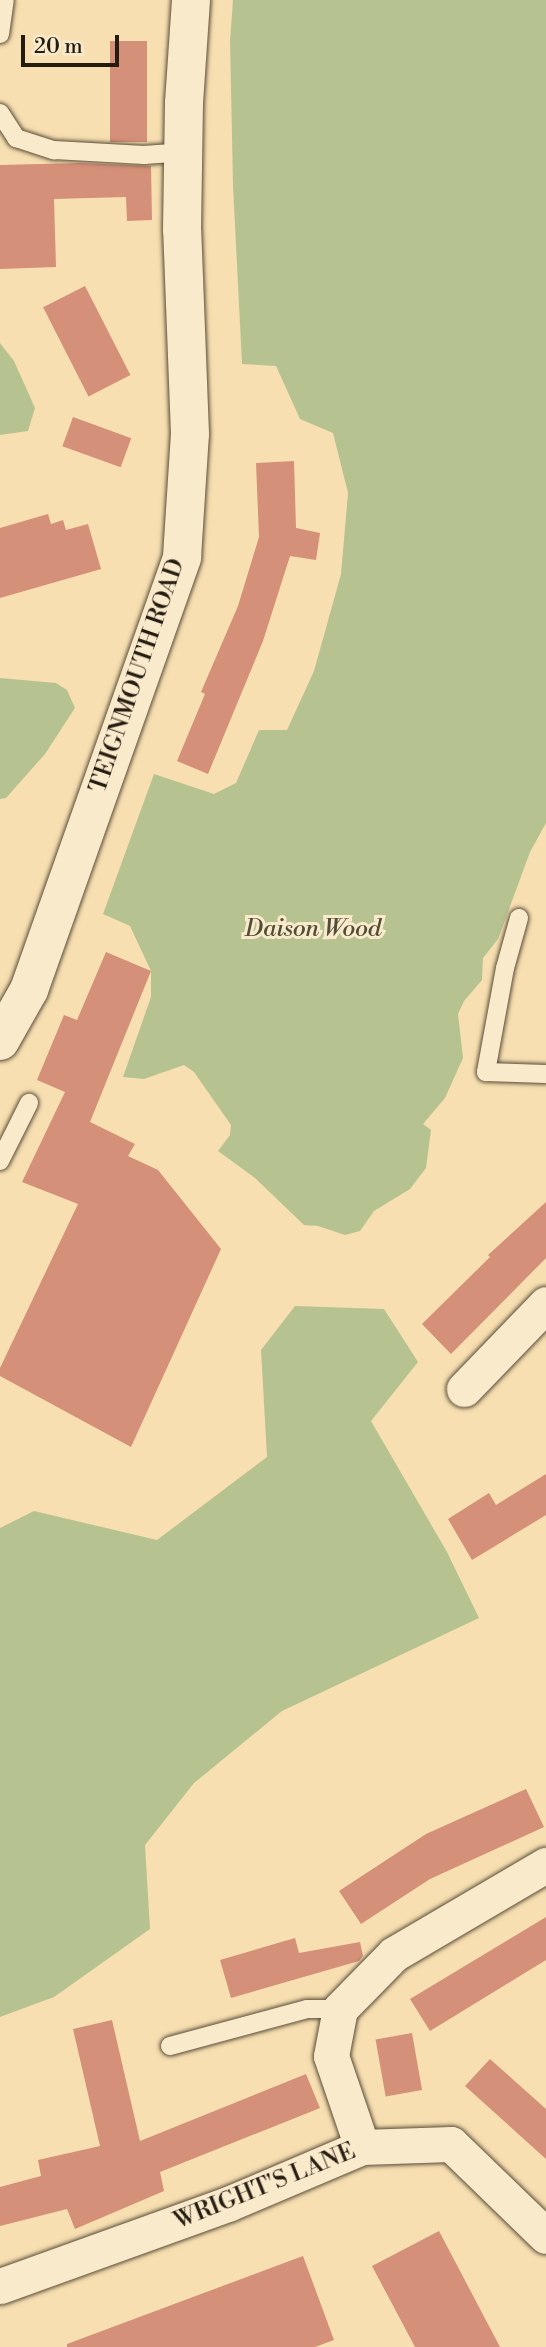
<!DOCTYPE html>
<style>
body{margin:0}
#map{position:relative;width:546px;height:2347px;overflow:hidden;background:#f7dfb1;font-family:"Libre Bodoni",serif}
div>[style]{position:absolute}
.green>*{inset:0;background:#b6c391}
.building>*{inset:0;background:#d49078;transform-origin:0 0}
.roads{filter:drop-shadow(0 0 2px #5a4d39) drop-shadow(0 0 2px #5a4d39)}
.service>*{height:18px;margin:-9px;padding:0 9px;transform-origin:9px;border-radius:9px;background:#faeacc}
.minor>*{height:35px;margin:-17.5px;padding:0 17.5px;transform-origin:17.5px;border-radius:17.5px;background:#faeacc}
.tertiary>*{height:38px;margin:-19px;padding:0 19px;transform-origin:19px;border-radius:19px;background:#faeacc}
span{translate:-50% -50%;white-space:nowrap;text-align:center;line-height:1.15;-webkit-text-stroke:6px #faeacc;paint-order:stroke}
.street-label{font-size:24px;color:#251c11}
.park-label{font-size:24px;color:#504e37;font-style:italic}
.scale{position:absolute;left:21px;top:35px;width:98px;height:32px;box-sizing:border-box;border:4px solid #251c11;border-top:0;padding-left:9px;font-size:21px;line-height:24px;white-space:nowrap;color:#251c11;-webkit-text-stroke:5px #faeacc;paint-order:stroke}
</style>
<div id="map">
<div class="green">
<i style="clip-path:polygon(233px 0,546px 0,546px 823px,530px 852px,498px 939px,483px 958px,482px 980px,464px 1001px,458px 1014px,463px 1058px,445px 1098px,423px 1124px,431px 1130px,426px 1168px,410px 1189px,374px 1211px,360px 1231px,345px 1235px,318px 1226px,304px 1225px,255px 1178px,218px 1151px,230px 1135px,231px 1125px,194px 1072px,184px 1065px,144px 1079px,123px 1077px,151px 997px,151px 971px,130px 926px,103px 914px,154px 774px,214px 794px,236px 783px,259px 730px,287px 730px,314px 671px,341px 574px,348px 493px,333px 433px,300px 419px,276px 366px,242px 364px,233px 186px,230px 41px)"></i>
<i style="clip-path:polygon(0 343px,14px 361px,35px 408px,28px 431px,0 435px)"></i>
<i style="clip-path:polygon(0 678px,56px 683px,67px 690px,75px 708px,45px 754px,6px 798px,0 799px)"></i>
<i style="clip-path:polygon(295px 1306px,384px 1309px,418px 1362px,371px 1421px,447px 1552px,479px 1618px,282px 1711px,194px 1783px,145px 1845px,150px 1929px,54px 1997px,0 2017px,0 1528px,34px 1511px,157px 1540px,267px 1457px,261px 1350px)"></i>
</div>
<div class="building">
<i style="left:110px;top:41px;width:37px;height:101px"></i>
<i style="clip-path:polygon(80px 163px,151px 166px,152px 220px,127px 221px,126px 197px,54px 199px,56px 267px,0 269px,0 165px)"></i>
<i style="left:85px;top:286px;width:100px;height:47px;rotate:63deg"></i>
<i style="left:73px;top:417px;width:62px;height:31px;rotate:20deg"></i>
<i style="clip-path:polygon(294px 461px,296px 528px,320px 533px,316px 560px,290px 556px,263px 641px,208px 774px,177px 761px,205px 694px,201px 692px,238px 606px,259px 537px,256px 463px)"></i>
<i style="clip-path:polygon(48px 514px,51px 524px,63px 520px,66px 530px,88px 524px,101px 569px,0 598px,0 528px)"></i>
<i style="clip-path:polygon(106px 952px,151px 971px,90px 1122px,135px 1144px,128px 1156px,158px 1170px,221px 1249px,131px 1447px,0 1376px,0 1368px,78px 1204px,22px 1182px,65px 1092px,37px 1080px,64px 1015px,77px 1020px)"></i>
<i style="clip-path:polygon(546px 1202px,546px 1258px,451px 1354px,422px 1324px,490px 1257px,488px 1255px)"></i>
<i style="clip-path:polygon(546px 1474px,546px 1515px,472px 1560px,448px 1519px,489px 1493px,496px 1505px)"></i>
<i style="clip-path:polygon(526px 1789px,544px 1827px,430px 1879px,361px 1924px,339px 1891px,426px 1834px)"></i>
<i style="clip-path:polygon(546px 1917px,546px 1960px,430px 2031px,410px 1999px)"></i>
<i style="clip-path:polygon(295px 1938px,299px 1953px,360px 1942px,363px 1956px,359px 1961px,231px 1998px,220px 1960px)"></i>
<i style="clip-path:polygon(112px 2020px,140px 2141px,306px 2074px,320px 2108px,160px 2172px,164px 2191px,75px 2229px,67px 2209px,0 2226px,0 2187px,41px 2176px,38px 2160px,100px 2146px,73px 2029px)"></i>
<i style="left:412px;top:2033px;width:58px;height:37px;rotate:80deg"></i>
<i style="clip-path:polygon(490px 2059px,546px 2109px,546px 2159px,465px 2086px)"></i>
<i style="clip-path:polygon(439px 2231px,500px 2347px,415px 2347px,372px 2266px)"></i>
<i style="clip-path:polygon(303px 2256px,334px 2340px,315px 2347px,67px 2347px,67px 2344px)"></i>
</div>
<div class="roads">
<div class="service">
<i style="left:0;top:34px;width:34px;rotate:-82deg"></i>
<i style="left:0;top:113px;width:30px;rotate:57deg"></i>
<i style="left:16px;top:138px;width:40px;rotate:18deg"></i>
<i style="left:54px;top:150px;width:90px;rotate:3.2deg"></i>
<i style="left:144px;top:155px;width:39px;rotate:-4deg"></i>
<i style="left:519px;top:918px;width:52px;rotate:105.6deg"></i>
<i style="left:505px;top:968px;width:106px;rotate:100.4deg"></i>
<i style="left:486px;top:1072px;width:60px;rotate:1.9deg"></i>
<i style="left:0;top:1161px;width:65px;rotate:-63.4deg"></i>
<i style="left:170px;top:2046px;width:142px;rotate:-15.1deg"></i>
<i style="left:307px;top:2009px;width:33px"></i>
</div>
<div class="minor">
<i style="left:464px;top:1389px;width:118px;rotate:-46deg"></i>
<i style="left:362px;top:2147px;width:96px;rotate:-108.8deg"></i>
<i style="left:331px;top:2056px;width:48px;rotate:-79.2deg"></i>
<i style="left:340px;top:2009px;width:77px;rotate:-45.5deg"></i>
<i style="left:394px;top:1954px;width:176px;rotate:-30.4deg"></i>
<i style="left:0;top:2286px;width:242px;rotate:-19.8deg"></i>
<i style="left:228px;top:2204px;width:146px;rotate:-23deg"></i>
<i style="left:362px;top:2147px;width:89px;rotate:-1.9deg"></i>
<i style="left:451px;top:2144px;width:132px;rotate:44.1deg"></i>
</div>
<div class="tertiary">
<i style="left:0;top:1041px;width:59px;rotate:-60.4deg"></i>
<i style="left:29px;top:990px;width:459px;rotate:-70.5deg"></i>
<i style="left:182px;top:557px;width:123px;rotate:-86.3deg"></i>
<i style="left:190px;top:434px;width:204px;rotate:-92.2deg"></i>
<i style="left:182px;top:230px;width:127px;rotate:-89.1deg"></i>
<i style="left:184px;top:103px;width:103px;rotate:-86.1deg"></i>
</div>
</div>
<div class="street-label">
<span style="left:138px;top:676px;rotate:-71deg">TEIGNMOUTH ROAD</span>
<span style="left:265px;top:2187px;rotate:-22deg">WRIGHT'S LANE</span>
</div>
<div class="park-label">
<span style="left:313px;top:930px">Daison Wood</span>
</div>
<div class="scale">20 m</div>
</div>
